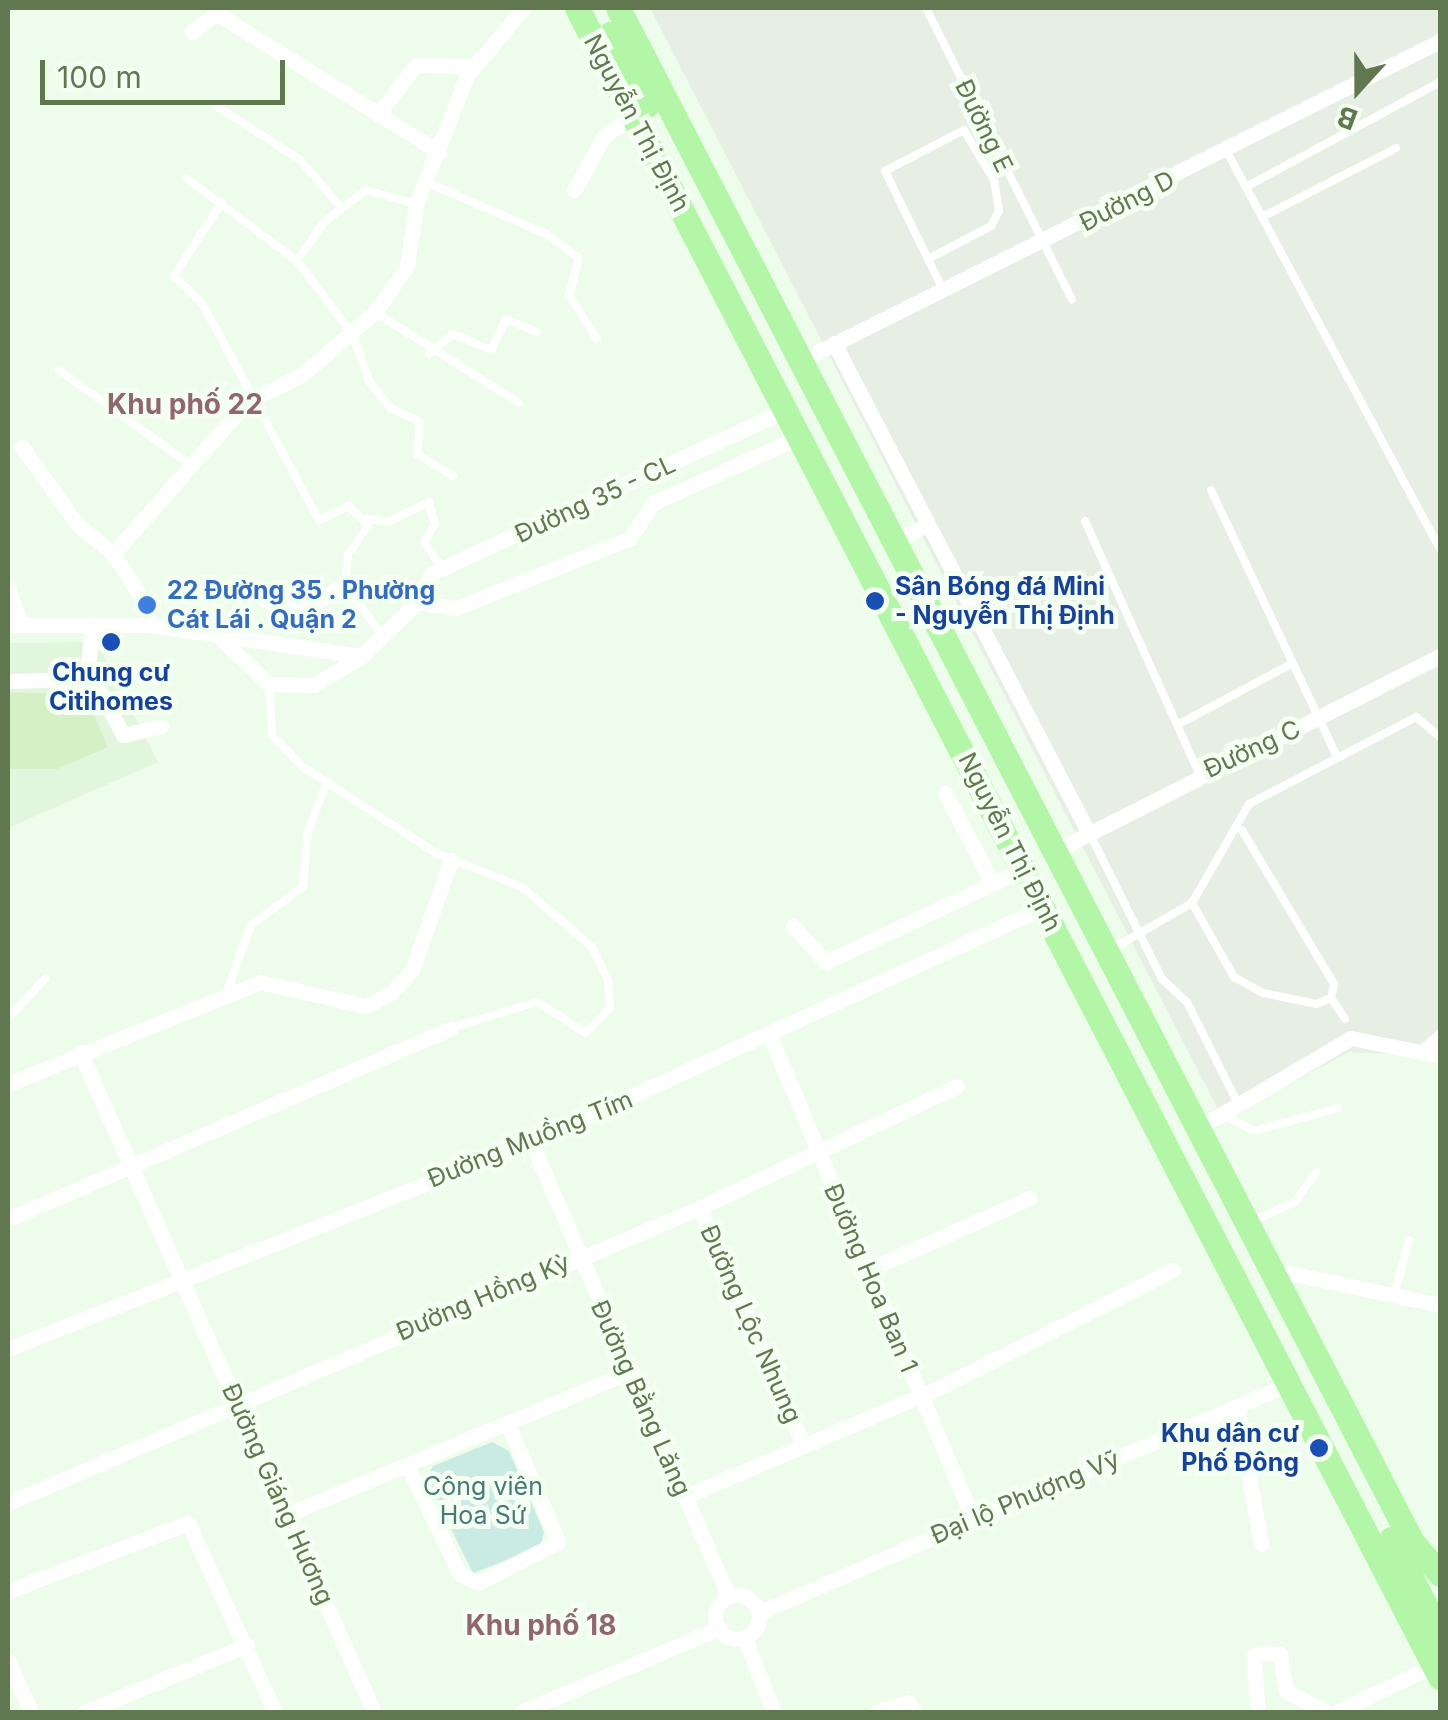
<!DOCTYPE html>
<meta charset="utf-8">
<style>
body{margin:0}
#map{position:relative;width:1448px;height:1720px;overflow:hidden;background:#eefceb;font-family:Inter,sans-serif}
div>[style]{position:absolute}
.residential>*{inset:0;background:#e2f5dd}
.industrial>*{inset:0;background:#e7eee3}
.green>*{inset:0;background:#caeae4}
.building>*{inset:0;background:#d5f0c4}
.service>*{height:8px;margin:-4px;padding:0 4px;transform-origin:4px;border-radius:4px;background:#fff}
.minor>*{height:15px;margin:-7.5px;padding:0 7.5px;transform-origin:7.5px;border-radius:7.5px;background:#fff}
.minor>.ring{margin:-7.5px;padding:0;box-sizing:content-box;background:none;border:15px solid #fff;border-radius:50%}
.primary>*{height:25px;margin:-12.5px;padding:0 12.5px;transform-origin:12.5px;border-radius:12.5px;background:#b4f6a8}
.dots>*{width:28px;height:28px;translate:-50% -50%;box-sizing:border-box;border:5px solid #f4fef2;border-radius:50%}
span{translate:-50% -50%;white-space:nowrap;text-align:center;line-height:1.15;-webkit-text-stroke:10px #f4fef2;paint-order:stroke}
.street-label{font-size:25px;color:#60774f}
.transit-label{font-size:25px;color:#164399;font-weight:700}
.left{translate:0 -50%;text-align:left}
.right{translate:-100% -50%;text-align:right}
.shop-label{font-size:25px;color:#366cbe;font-weight:700}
.park-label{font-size:25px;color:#477b78}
.neighbourhood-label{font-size:28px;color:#92676c;font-weight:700}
.frame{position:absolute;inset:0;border:10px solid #60774f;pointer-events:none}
.north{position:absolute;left:1308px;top:40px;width:100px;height:100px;-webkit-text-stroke:8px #f4fef2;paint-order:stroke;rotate:201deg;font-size:28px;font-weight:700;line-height:40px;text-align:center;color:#60774f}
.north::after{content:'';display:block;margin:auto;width:35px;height:45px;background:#60774f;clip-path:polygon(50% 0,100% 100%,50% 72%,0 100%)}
.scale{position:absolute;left:40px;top:60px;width:245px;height:45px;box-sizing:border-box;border:5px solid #60774f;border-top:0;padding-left:12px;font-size:30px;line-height:35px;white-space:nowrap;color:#60774f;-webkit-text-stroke:8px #f4fef2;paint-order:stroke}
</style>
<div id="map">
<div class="residential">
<i style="clip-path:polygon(97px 642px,158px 762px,8px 828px,8px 643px)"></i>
</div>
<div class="industrial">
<i style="clip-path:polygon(650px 8px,1440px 8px,1440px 1056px,1349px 1052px,1223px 1119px)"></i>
</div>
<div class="green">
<i style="clip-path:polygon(492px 1442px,509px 1451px,544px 1532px,540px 1547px,473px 1573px,426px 1478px,433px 1466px)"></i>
</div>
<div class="building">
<i style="clip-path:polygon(8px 693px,84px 693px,108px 747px,57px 769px,8px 769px)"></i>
</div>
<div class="service">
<i style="left:926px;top:8px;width:326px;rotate:63.4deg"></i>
<i style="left:212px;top:103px;width:105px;rotate:32.9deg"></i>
<i style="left:300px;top:160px;width:61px;rotate:49deg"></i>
<i style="left:1226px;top:150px;width:453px;rotate:61.8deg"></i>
<i style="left:186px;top:178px;width:139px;rotate:36.8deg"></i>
<i style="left:297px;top:261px;width:91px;rotate:53deg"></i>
<i style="left:352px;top:334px;width:52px;rotate:69.8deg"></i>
<i style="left:370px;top:383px;width:32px;rotate:51deg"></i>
<i style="left:390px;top:408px;width:33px;rotate:25deg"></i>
<i style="left:420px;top:422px;width:32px;rotate:95deg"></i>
<i style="left:417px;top:454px;width:42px;rotate:31.4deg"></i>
<i style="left:426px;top:182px;width:131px;rotate:23.4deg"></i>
<i style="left:546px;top:234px;width:41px;rotate:36deg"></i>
<i style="left:579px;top:258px;width:38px;rotate:105deg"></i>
<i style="left:569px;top:295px;width:52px;rotate:57.5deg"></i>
<i style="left:1246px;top:187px;width:221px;rotate:-28.4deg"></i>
<i style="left:222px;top:202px;width:88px;rotate:123deg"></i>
<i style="left:174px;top:276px;width:39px;rotate:44deg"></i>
<i style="left:202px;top:303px;width:247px;rotate:61.7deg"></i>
<i style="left:319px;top:520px;width:33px;rotate:-25deg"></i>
<i style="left:349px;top:506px;width:28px;rotate:46deg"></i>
<i style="left:368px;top:526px;width:35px;rotate:125deg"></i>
<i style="left:348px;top:555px;width:30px;rotate:96deg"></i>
<i style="left:345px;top:585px;width:61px;rotate:53.7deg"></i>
<i style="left:1262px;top:217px;width:151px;rotate:-27.2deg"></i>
<i style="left:928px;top:259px;width:71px;rotate:-27.6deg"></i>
<i style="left:991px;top:226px;width:17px;rotate:-62deg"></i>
<i style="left:999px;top:211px;width:31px;rotate:-99deg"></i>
<i style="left:994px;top:180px;width:58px;rotate:-121deg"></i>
<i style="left:964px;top:130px;width:89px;rotate:152.6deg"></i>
<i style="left:885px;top:171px;width:98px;rotate:64deg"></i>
<i style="left:928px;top:259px;width:34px;rotate:64deg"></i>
<i style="left:297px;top:261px;width:47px;rotate:-55.3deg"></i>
<i style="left:324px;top:222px;width:53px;rotate:-37.3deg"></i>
<i style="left:366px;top:190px;width:52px;rotate:15.6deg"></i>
<i style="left:375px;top:312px;width:170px;rotate:32.3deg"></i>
<i style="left:429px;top:354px;width:31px;rotate:-40deg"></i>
<i style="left:453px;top:334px;width:41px;rotate:22.8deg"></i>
<i style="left:491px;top:350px;width:34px;rotate:-64deg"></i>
<i style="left:506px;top:319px;width:34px;rotate:23deg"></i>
<i style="left:59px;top:370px;width:164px;rotate:35.8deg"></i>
<i style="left:1211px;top:490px;width:295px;rotate:64.7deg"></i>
<i style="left:363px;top:518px;width:25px;rotate:9deg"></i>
<i style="left:388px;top:522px;width:46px;rotate:-26deg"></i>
<i style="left:429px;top:502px;width:23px;rotate:75deg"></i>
<i style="left:435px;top:524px;width:21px;rotate:121deg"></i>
<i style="left:424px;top:542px;width:32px;rotate:55deg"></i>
<i style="left:1085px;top:521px;width:277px;rotate:65.7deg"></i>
<i style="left:269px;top:684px;width:51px;rotate:86.6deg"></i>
<i style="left:272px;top:735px;width:45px;rotate:45.9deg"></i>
<i style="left:303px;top:767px;width:158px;rotate:32.9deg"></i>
<i style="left:436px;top:853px;width:92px;rotate:21.6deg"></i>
<i style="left:522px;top:887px;width:92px;rotate:40.6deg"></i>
<i style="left:592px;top:947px;width:37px;rotate:64deg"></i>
<i style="left:608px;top:980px;width:28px;rotate:86deg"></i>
<i style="left:610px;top:1008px;width:35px;rotate:134deg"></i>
<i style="left:586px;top:1033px;width:58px;rotate:-147.7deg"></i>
<i style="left:537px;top:1002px;width:90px;rotate:163.2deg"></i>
<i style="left:1181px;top:723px;width:125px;rotate:-28.2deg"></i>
<i style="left:1090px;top:834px;width:162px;rotate:63.6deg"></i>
<i style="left:1162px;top:979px;width:34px;rotate:43deg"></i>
<i style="left:1187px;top:1002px;width:114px;rotate:63.4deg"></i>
<i style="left:1192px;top:903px;width:85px;rotate:60.4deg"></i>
<i style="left:1234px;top:977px;width:33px;rotate:29deg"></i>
<i style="left:1263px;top:993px;width:54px;rotate:11.7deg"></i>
<i style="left:1316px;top:1004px;width:16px;rotate:-22deg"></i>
<i style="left:1331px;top:998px;width:14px;rotate:-78deg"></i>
<i style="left:1334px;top:984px;width:179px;rotate:-120.9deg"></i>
<i style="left:1119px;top:945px;width:84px;rotate:-29.9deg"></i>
<i style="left:1192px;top:903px;width:114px;rotate:-60.1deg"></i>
<i style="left:1249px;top:804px;width:188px;rotate:-27.5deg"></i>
<i style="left:1416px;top:717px;width:31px;rotate:40deg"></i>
<i style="left:227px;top:991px;width:70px;rotate:-70deg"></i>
<i style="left:251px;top:925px;width:64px;rotate:-36.2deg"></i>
<i style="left:303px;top:887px;width:56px;rotate:-84.9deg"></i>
<i style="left:308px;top:831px;width:53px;rotate:-68.8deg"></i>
<i style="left:1331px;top:998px;width:25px;rotate:56deg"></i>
<i style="left:8px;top:1018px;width:54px;rotate:-46.5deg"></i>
<i style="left:1221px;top:1114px;width:37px;rotate:27deg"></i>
<i style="left:1254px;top:1131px;width:87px;rotate:-15.3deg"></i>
<i style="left:1260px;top:1218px;width:38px;rotate:-25deg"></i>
<i style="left:1295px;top:1202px;width:37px;rotate:-55deg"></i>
<i style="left:1394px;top:1295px;width:57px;rotate:-74.7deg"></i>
</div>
<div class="minor">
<i style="left:192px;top:32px;width:31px;rotate:-38deg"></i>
<i style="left:216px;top:13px;width:263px;rotate:31.9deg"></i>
<i style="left:378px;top:114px;width:62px;rotate:-52.2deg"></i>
<i style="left:416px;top:65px;width:57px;rotate:1deg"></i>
<i style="left:574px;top:190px;width:62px;rotate:-60.9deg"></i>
<i style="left:604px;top:136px;width:37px;rotate:-35deg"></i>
<i style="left:834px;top:343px;width:547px;rotate:62.54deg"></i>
<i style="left:812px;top:355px;width:702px;rotate:-26.57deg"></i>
<i style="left:22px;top:447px;width:95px;rotate:54.5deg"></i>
<i style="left:77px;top:524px;width:47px;rotate:39.8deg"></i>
<i style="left:906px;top:535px;width:23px;rotate:-25deg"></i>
<i style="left:8px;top:588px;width:38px;rotate:70deg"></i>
<i style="left:262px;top:599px;width:42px;rotate:15deg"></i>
<i style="left:303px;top:610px;width:49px;rotate:-30.8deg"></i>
<i style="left:417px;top:602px;width:39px;rotate:9deg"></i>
<i style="left:456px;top:608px;width:188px;rotate:-21.9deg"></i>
<i style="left:630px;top:538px;width:42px;rotate:-56.7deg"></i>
<i style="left:653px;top:503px;width:161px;rotate:-24.2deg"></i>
<i style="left:8px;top:625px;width:141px"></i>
<i style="left:149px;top:625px;width:215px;rotate:8.3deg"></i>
<i style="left:149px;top:625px;width:21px;rotate:-98deg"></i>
<i style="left:146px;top:604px;width:60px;rotate:-123.4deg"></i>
<i style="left:113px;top:554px;width:204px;rotate:-48.6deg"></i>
<i style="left:248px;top:401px;width:61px;rotate:-26.1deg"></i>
<i style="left:303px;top:374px;width:95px;rotate:-40.7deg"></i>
<i style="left:375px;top:312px;width:56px;rotate:-55.2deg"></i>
<i style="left:407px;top:266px;width:63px;rotate:-81.7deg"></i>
<i style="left:416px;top:204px;width:139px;rotate:-68.4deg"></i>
<i style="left:467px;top:75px;width:88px;rotate:-49.6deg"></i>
<i style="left:221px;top:639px;width:66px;rotate:43.2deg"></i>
<i style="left:269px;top:684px;width:45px;rotate:1.3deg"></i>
<i style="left:314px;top:685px;width:56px;rotate:-31.1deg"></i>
<i style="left:362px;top:656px;width:77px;rotate:-44.5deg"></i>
<i style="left:417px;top:602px;width:33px;rotate:-63deg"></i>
<i style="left:432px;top:573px;width:391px;rotate:-24.7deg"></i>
<i style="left:91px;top:674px;width:69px;rotate:62.3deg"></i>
<i style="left:123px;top:735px;width:39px;rotate:-13deg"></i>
<i style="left:8px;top:681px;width:79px;rotate:-1.5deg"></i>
<i style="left:87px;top:679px;width:56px;rotate:-84.9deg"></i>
<i style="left:945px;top:793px;width:103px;rotate:62.2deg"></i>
<i style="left:1067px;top:845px;width:418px;rotate:-26.9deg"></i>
<i style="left:793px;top:926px;width:49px;rotate:47.5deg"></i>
<i style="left:826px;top:962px;width:219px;rotate:-25.2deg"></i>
<i style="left:770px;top:1036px;width:524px;rotate:67.2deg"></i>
<i style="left:1424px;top:1051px;width:21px;rotate:-41deg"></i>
<i style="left:80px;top:1052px;width:723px;rotate:65.99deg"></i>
<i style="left:8px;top:1084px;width:272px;rotate:-22deg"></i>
<i style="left:260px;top:982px;width:108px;rotate:12.9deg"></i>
<i style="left:365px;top:1006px;width:30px;rotate:-27deg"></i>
<i style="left:392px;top:992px;width:30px;rotate:-48deg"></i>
<i style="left:412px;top:970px;width:117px;rotate:-70.5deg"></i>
<i style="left:1210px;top:1121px;width:164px;rotate:-30.5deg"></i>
<i style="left:1351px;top:1038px;width:91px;rotate:11.4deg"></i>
<i style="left:531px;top:1142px;width:496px;rotate:66.5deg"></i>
<i style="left:699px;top:1208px;width:255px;rotate:66.2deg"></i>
<i style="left:8px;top:1219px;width:482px;rotate:-23.3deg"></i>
<i style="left:866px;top:1271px;width:179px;rotate:-24.1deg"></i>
<i style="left:1289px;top:1273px;width:154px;rotate:12deg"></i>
<i style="left:8px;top:1349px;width:562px;rotate:-21.59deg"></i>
<i style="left:531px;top:1142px;width:564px;rotate:-24.61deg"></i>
<i style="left:1237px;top:1407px;width:139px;rotate:80.1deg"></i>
<i style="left:407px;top:1465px;width:121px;rotate:64.1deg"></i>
<i style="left:460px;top:1574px;width:19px;rotate:28deg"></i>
<i style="left:477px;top:1583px;width:91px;rotate:-26.8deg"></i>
<i style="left:558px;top:1542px;width:128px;rotate:-113deg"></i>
<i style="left:684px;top:1497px;width:276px;rotate:-23.2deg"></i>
<i style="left:938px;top:1388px;width:263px;rotate:-26.7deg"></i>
<i style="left:8px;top:1503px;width:751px;rotate:-23.12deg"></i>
<i style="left:699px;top:1208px;width:285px;rotate:-25.3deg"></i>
<i style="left:286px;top:1515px;width:369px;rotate:-22.6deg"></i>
<i style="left:8px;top:1591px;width:192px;rotate:-20.7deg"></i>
<i style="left:188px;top:1523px;width:208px;rotate:65.3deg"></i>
<i class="ring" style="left:715px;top:1595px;width:29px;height:29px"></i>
<i style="left:760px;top:1612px;width:578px;rotate:-23.33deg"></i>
<i style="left:744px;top:1637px;width:81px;rotate:68.2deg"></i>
<i style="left:8px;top:1661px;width:56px;rotate:65.7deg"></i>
<i style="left:84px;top:1712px;width:176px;rotate:-22.3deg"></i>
<i style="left:521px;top:1712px;width:216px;rotate:-22.9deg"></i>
<i style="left:876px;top:1712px;width:34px;rotate:-17deg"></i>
<i style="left:908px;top:1702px;width:12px;rotate:59deg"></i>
<i style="left:1258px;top:1712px;width:56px;rotate:-95.1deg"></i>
<i style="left:1253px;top:1656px;width:9px;rotate:-18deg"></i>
<i style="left:1262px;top:1653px;width:18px;rotate:3deg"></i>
<i style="left:1280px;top:1654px;width:37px;rotate:81deg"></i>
<i style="left:1286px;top:1691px;width:45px;rotate:27.7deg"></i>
<i style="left:1336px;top:1712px;width:109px;rotate:-25.6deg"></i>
</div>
<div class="primary">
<i style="left:577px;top:8px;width:1879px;rotate:62.66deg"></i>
<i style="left:618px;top:8px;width:1727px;rotate:62.63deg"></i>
<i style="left:1412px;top:1542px;width:43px;rotate:48.8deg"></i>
<i style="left:610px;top:34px;width:80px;rotate:62.5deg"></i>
<i style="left:1391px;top:1539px;width:107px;rotate:62.7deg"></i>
</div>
<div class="dots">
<i style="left:875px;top:601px;background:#1a4fb4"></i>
<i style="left:147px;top:605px;background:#3f7fe0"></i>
<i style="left:111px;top:642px;background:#1a4fb4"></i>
<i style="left:1319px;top:1448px;background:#1a4fb4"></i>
</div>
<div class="street-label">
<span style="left:637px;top:123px;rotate:62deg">Nguyễn Thị Định</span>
<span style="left:984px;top:126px;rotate:64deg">Đường E</span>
<span style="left:1127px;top:201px;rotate:-27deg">Đường D</span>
<span style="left:595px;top:499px;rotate:-25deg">Đường 35 - CL</span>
<span style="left:1252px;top:749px;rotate:-25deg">Đường C</span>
<span style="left:1010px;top:842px;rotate:63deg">Nguyễn Thị Định</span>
<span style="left:530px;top:1139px;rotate:-22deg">Đường Muồng Tím</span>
<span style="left:871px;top:1278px;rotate:67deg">Đường Hoa Ban 1</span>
<span style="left:483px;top:1297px;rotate:-23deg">Đường Hồng Kỳ</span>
<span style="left:751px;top:1324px;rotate:66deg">Đường Lộc Nhung</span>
<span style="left:641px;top:1398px;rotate:66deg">Đường Bằng Lăng</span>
<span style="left:278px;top:1494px;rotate:66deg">Đường Giáng Hương</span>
<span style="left:1025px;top:1497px;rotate:-23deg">Đại lộ Phượng Vỹ</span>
</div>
<div class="transit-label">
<span class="left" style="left:895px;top:601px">Sân Bóng đá Mini<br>- Nguyễn Thị Định</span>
<span style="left:111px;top:687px">Chung cư<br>Citihomes</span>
<span class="right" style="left:1299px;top:1448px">Khu dân cư<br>Phố Đông</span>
</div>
<div class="shop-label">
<span class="left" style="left:167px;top:605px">22 Đường 35 . Phường<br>Cát Lái . Quận 2</span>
</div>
<div class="park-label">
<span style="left:483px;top:1501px">Công viên<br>Hoa Sứ</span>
</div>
<div class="neighbourhood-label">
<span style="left:185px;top:404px">Khu phố 22</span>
<span style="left:541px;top:1625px">Khu phố 18</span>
</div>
<div class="frame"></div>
<div class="north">B</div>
<div class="scale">100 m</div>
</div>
